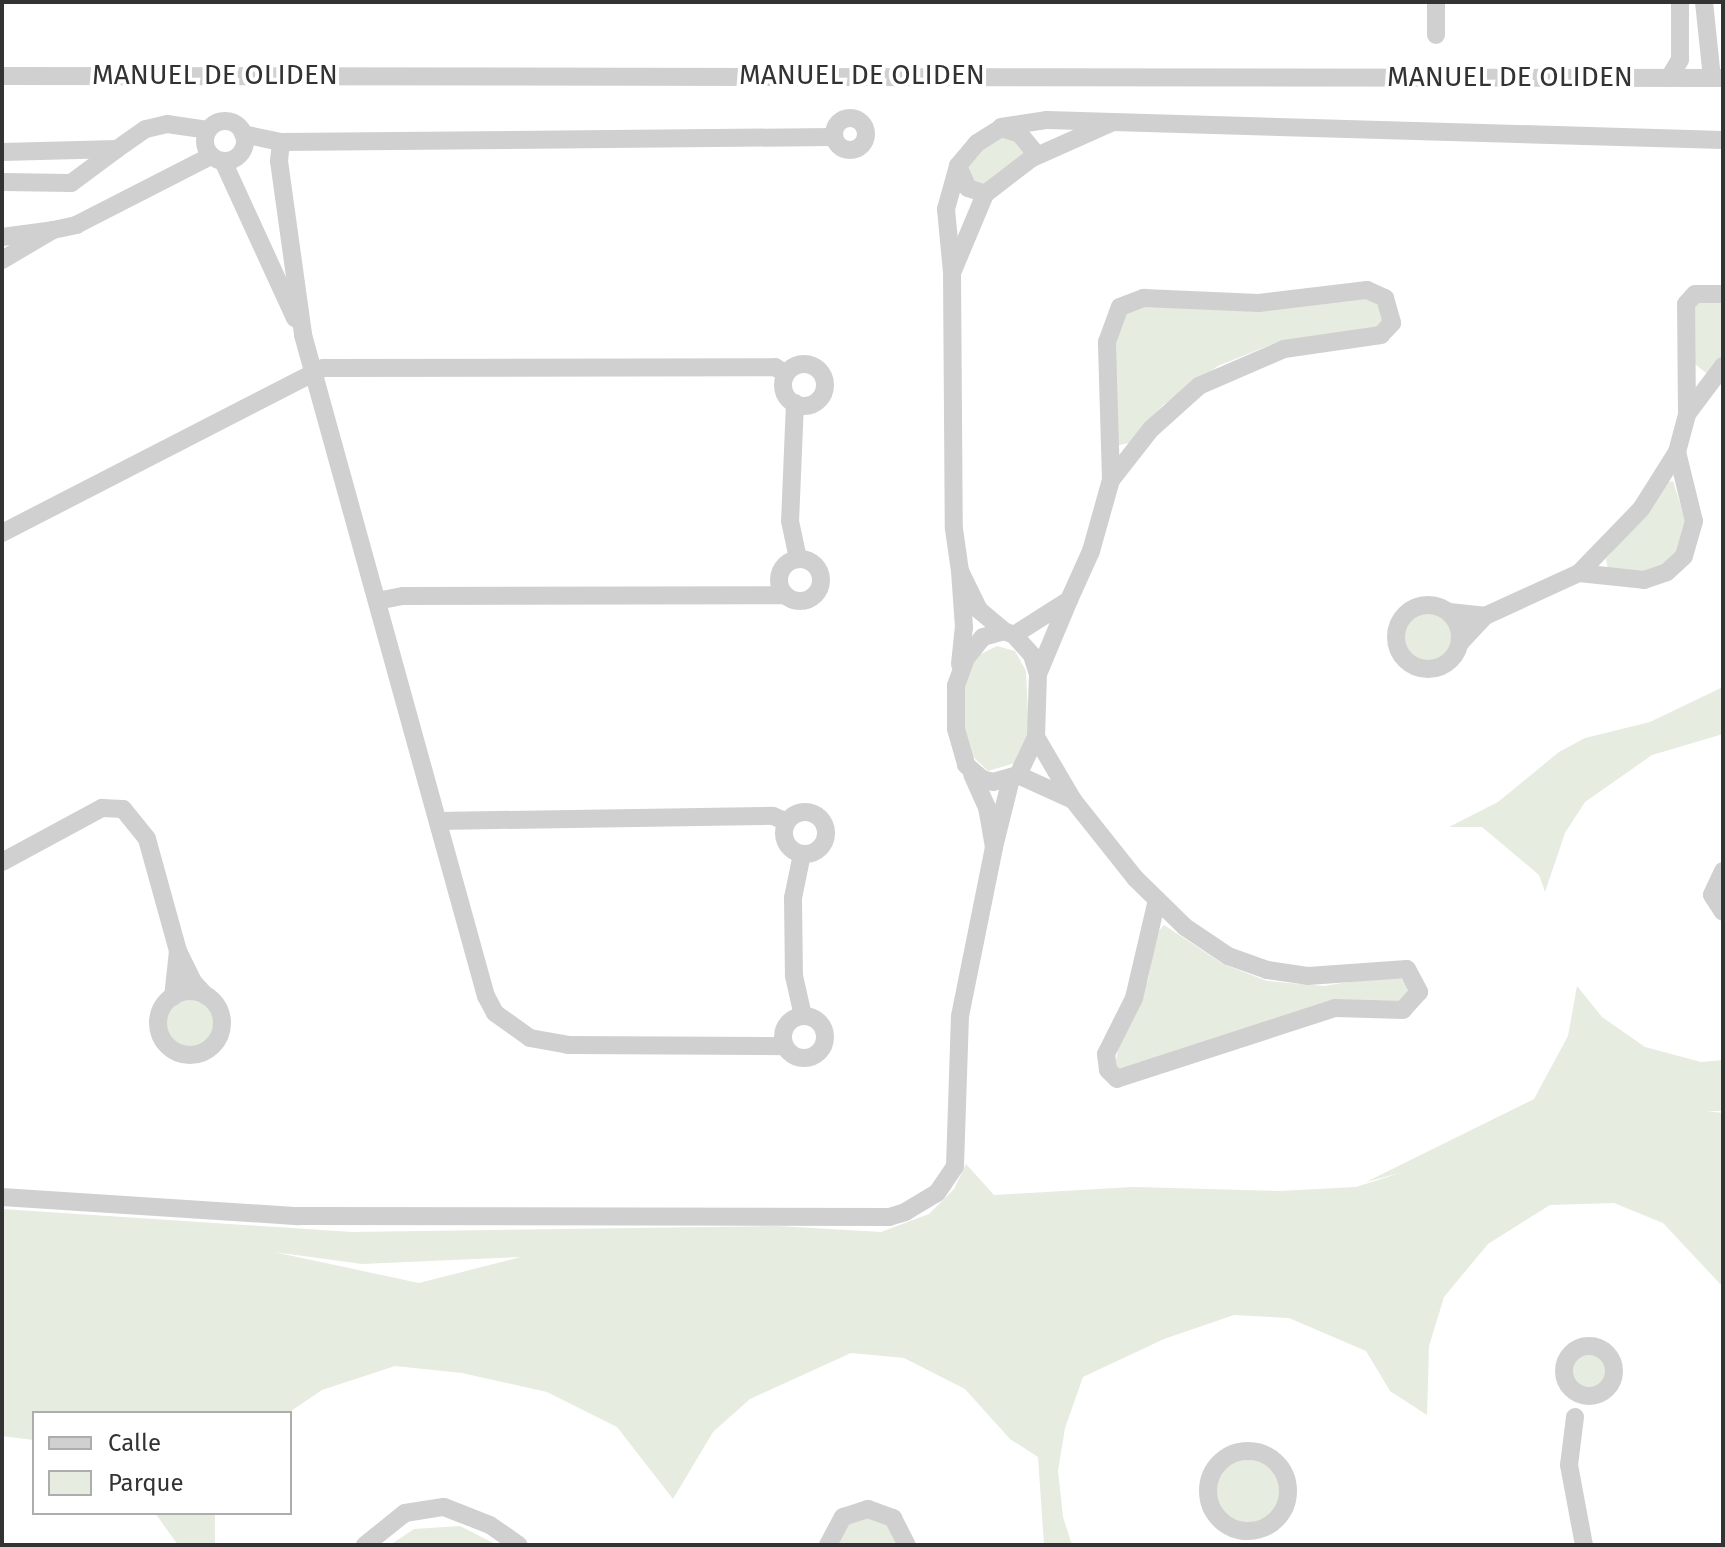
<!DOCTYPE html>
<style>
body{margin:0}
#map{position:relative;width:1725px;height:1547px;overflow:hidden;background:#fff;font-family:"Fira Sans",sans-serif}
div>[style]{position:absolute}
.green>*{inset:0;background:#e6ecdf}
.round{border-radius:50%}
.street>*{height:18px;margin:-9px;padding:0 9px;transform-origin:9px;border-radius:9px;background:#d0d0d0}
.street>.ring{margin:-9px;padding:0;box-sizing:content-box;background:none;border:18px solid #d0d0d0;border-radius:50%}
span{translate:-50% -50%;white-space:nowrap;text-align:center;line-height:1.15;-webkit-text-stroke:8px #fff;paint-order:stroke}
.street-label{font-size:28px;color:#333}
.frame{position:absolute;inset:0;border:4px solid #333;pointer-events:none}
.legend{position:absolute;left:32px;top:1411px;width:260px;height:104px;box-sizing:border-box;background:#fff;border:2px solid #adadad;margin:0;padding:10px 14px;list-style:none;font-size:24px;color:#333}
.legend li{display:flex;align-items:center;gap:16px;height:40px}
.legend b{width:40px;border:2px solid #adadad}
</style>
<div id="map">
<div class="green">
<i style="clip-path:polygon(1004px 133px,1020px 139px,1024px 155px,984px 189px,964px 176px,976px 151px)"></i>
<i style="clip-path:polygon(1372px 296px,1385px 317px,1378px 327px,1275px 343px,1218px 366px,1163px 405px,1129px 443px,1115px 446px,1113px 341px,1122px 314px,1137px 305px,1252px 311px)"></i>
<i style="clip-path:polygon(1697px 299px,1723px 302px,1723px 356px,1706px 373px,1695px 364px,1692px 304px)"></i>
<i style="clip-path:polygon(1673px 481px,1688px 528px,1674px 559px,1648px 573px,1608px 570px,1606px 559px,1668px 482px)"></i>
<i class="round" style="left:1403px;top:611px;width:52px;height:52px"></i>
<i style="clip-path:polygon(997px 646px,1015px 651px,1026px 671px,1029px 735px,1015px 763px,988px 771px,968px 752px,960px 695px,975px 657px)"></i>
<i style="clip-path:polygon(1723px 687px,1723px 734px,1652px 755px,1585px 802px,1565px 833px,1545px 892px,1539px 875px,1482px 827px,1449px 827px,1498px 802px,1559px 752px,1585px 738px,1650px 722px)"></i>
<i style="clip-path:polygon(1164px 925px,1223px 964px,1267px 981px,1324px 986px,1396px 974px,1411px 988px,1405px 1003px,1375px 1002px,1177px 1051px,1125px 1075px,1115px 1065px,1118px 1050px,1148px 980px,1156px 934px)"></i>
<i style="clip-path:polygon(evenodd,1577px 986px,1602px 1017px,1645px 1047px,1701px 1062px,1723px 1060px,1723px 1111px,1707px 1111px,1723px 1113px,1723px 1287px,1663px 1223px,1614px 1203px,1550px 1205px,1488px 1244px,1444px 1297px,1429px 1346px,1427px 1415px,1390px 1391px,1366px 1351px,1289px 1318px,1234px 1315px,1164px 1339px,1083px 1377px,1065px 1428px,1058px 1471px,1063px 1517px,1072px 1545px,1044px 1545px,1038px 1457px,1010px 1439px,965px 1389px,904px 1358px,851px 1353px,750px 1399px,713px 1432px,673px 1499px,617px 1427px,547px 1392px,462px 1373px,395px 1366px,322px 1390px,288px 1413px,34px 1413px,34px 1440px,2px 1436px,2px 1209px,352px 1232px,778px 1226px,881px 1232px,929px 1214px,954px 1189px,966px 1164px,994px 1195px,1133px 1187px,1279px 1191px,1356px 1187px,1403px 1172px,1366px 1182px,1534px 1099px,1568px 1036px,1577px 986px,274px 1252px,362px 1264px,521px 1257px,419px 1283px,274px 1252px)"></i>
<i class="round" style="left:165px;top:998px;width:52px;height:52px"></i>
<i class="round" style="left:1570px;top:1352px;width:38px;height:38px"></i>
<i class="round" style="left:1216px;top:1460px;width:64px;height:64px"></i>
<i style="clip-path:polygon(155px 1513px,215px 1513px,215px 1545px,178px 1545px)"></i>
<i style="clip-path:polygon(868px 1516px,888px 1524px,899px 1545px,835px 1545px,847px 1522px)"></i>
<i style="clip-path:polygon(460px 1526px,497px 1545px,390px 1545px,414px 1529px)"></i>
</div>
<div class="street">
<i style="left:1704px;top:2px;width:76px;rotate:84deg"></i>
<i style="left:1436px;top:35px;width:33px;rotate:-90deg"></i>
<i style="left:2px;top:76px;width:1721px;rotate:0.07deg"></i>
<i style="left:1669px;top:78px;width:21px;rotate:-59deg"></i>
<i style="left:1680px;top:60px;width:58px;rotate:-90deg"></i>
<i class="ring" style="left:834px;top:118px;width:14px;height:14px"></i>
<i class="ring" style="left:205px;top:121px;width:22px;height:22px"></i>
<i style="left:1113px;top:122px;width:610px;rotate:1.69deg"></i>
<i style="left:1001px;top:127px;width:47px;rotate:-8.7deg"></i>
<i style="left:1047px;top:120px;width:66px;rotate:1.7deg"></i>
<i style="left:1113px;top:122px;width:89px;rotate:156deg"></i>
<i style="left:243px;top:134px;width:39px;rotate:12deg"></i>
<i style="left:281px;top:142px;width:552px;rotate:-0.52deg"></i>
<i style="left:281px;top:142px;width:19px;rotate:96deg"></i>
<i style="left:279px;top:161px;width:176px;rotate:82.1deg"></i>
<i style="left:303px;top:335px;width:686px;rotate:74.53deg"></i>
<i style="left:486px;top:996px;width:19px;rotate:62deg"></i>
<i style="left:495px;top:1013px;width:43px;rotate:35.5deg"></i>
<i style="left:530px;top:1038px;width:39px;rotate:10deg"></i>
<i style="left:568px;top:1045px;width:217px;rotate:0.3deg"></i>
<i style="left:117px;top:149px;width:35px;rotate:-35deg"></i>
<i style="left:146px;top:129px;width:22px;rotate:-13deg"></i>
<i style="left:167px;top:124px;width:41px;rotate:8.3deg"></i>
<i style="left:2px;top:152px;width:115px;rotate:-1.5deg"></i>
<i style="left:117px;top:149px;width:57px;rotate:143.5deg"></i>
<i style="left:71px;top:183px;width:69px;rotate:-179.2deg"></i>
<i style="left:223px;top:161px;width:173px;rotate:65.4deg"></i>
<i style="left:958px;top:166px;width:24px;rotate:66deg"></i>
<i style="left:968px;top:188px;width:18px;rotate:19deg"></i>
<i style="left:985px;top:194px;width:59px;rotate:-37.5deg"></i>
<i style="left:1032px;top:158px;width:9px;rotate:-90deg"></i>
<i style="left:1032px;top:149px;width:19px;rotate:-129deg"></i>
<i style="left:1020px;top:134px;width:20px;rotate:-162deg"></i>
<i style="left:1001px;top:128px;width:28px;rotate:148deg"></i>
<i style="left:977px;top:143px;width:30px;rotate:130deg"></i>
<i style="left:958px;top:166px;width:45px;rotate:105.6deg"></i>
<i style="left:946px;top:209px;width:64px;rotate:84.6deg"></i>
<i style="left:952px;top:273px;width:86px;rotate:-67.3deg"></i>
<i style="left:53px;top:230px;width:24px;rotate:-12deg"></i>
<i style="left:76px;top:225px;width:152px;rotate:-27.1deg"></i>
<i style="left:2px;top:237px;width:51px;rotate:-7.8deg"></i>
<i style="left:53px;top:230px;width:59px;rotate:149.5deg"></i>
<i style="left:952px;top:273px;width:256px;rotate:89.6deg"></i>
<i style="left:954px;top:529px;width:42px;rotate:81.9deg"></i>
<i class="ring" style="left:783px;top:364px;width:24px;height:24px"></i>
<i style="left:795px;top:403px;width:118px;rotate:92.4deg"></i>
<i style="left:790px;top:521px;width:39px;rotate:78deg"></i>
<i style="left:1687px;top:414px;width:60px;rotate:-53.1deg"></i>
<i style="left:2px;top:533px;width:361px;rotate:-27.2deg"></i>
<i style="left:323px;top:368px;width:452px;rotate:-0.1deg"></i>
<i style="left:775px;top:367px;width:13px;rotate:32deg"></i>
<i class="ring" style="left:779px;top:559px;width:24px;height:24px"></i>
<i style="left:1579px;top:573px;width:65px;rotate:6.1deg"></i>
<i style="left:1644px;top:580px;width:24px;rotate:-19deg"></i>
<i style="left:1667px;top:572px;width:23px;rotate:-43deg"></i>
<i style="left:1684px;top:556px;width:36px;rotate:-74deg"></i>
<i style="left:1694px;top:521px;width:71px;rotate:-103.8deg"></i>
<i style="left:1069px;top:600px;width:54px;rotate:-65.8deg"></i>
<i style="left:1091px;top:551px;width:74px;rotate:-74.3deg"></i>
<i style="left:1111px;top:480px;width:138px;rotate:-91.7deg"></i>
<i style="left:1107px;top:342px;width:37px;rotate:-70deg"></i>
<i style="left:1120px;top:307px;width:26px;rotate:-21deg"></i>
<i style="left:1144px;top:298px;width:115px;rotate:2.5deg"></i>
<i style="left:1259px;top:303px;width:109px;rotate:-6.9deg"></i>
<i style="left:1367px;top:290px;width:20px;rotate:24deg"></i>
<i style="left:1385px;top:298px;width:26px;rotate:74deg"></i>
<i style="left:1392px;top:323px;width:16px;rotate:133deg"></i>
<i style="left:1381px;top:335px;width:98px;rotate:171.8deg"></i>
<i style="left:1284px;top:349px;width:93px;rotate:156.5deg"></i>
<i style="left:1199px;top:386px;width:64px;rotate:138.1deg"></i>
<i style="left:1151px;top:429px;width:65px;rotate:128.1deg"></i>
<i style="left:377px;top:601px;width:26px;rotate:-11deg"></i>
<i style="left:403px;top:596px;width:382px;rotate:-0.1deg"></i>
<i class="ring" style="left:1396px;top:605px;width:46px;height:46px"></i>
<i style="left:1449px;top:612px;width:36px;rotate:6deg"></i>
<i style="left:1485px;top:616px;width:37px;rotate:133deg"></i>
<i style="left:1485px;top:616px;width:103px;rotate:-24.6deg"></i>
<i style="left:1579px;top:573px;width:89px;rotate:-45.9deg"></i>
<i style="left:1641px;top:509px;width:67px;rotate:-57.7deg"></i>
<i style="left:1677px;top:452px;width:39px;rotate:-75deg"></i>
<i style="left:1687px;top:414px;width:110px;rotate:-90.5deg"></i>
<i style="left:1686px;top:304px;width:13px;rotate:-48deg"></i>
<i style="left:1695px;top:294px;width:28px"></i>
<i style="left:1014px;top:635px;width:65px;rotate:-32.5deg"></i>
<i style="left:1069px;top:600px;width:80px;rotate:112.7deg"></i>
<i style="left:960px;top:664px;width:37px;rotate:-84deg"></i>
<i style="left:964px;top:627px;width:56px;rotate:-94.1deg"></i>
<i style="left:960px;top:571px;width:43px;rotate:64deg"></i>
<i style="left:979px;top:610px;width:33px;rotate:40deg"></i>
<i style="left:972px;top:774px;width:36px;rotate:66deg"></i>
<i style="left:987px;top:807px;width:41px;rotate:80.1deg"></i>
<i style="left:994px;top:847px;width:70px;rotate:-76deg"></i>
<i style="left:1018px;top:775px;width:42px;rotate:-64.7deg"></i>
<i style="left:1036px;top:737px;width:63px;rotate:-88.2deg"></i>
<i style="left:1038px;top:674px;width:20px;rotate:-108deg"></i>
<i style="left:1032px;top:655px;width:27px;rotate:-132deg"></i>
<i style="left:1014px;top:635px;width:11px;rotate:-158deg"></i>
<i style="left:1004px;top:631px;width:22px;rotate:164deg"></i>
<i style="left:983px;top:637px;width:27px;rotate:129deg"></i>
<i style="left:966px;top:658px;width:30px;rotate:110deg"></i>
<i style="left:956px;top:686px;width:43px;rotate:90deg"></i>
<i style="left:956px;top:729px;width:37px;rotate:74deg"></i>
<i style="left:966px;top:765px;width:21px;rotate:41deg"></i>
<i style="left:982px;top:779px;width:11px;rotate:15deg"></i>
<i style="left:993px;top:782px;width:26px;rotate:-16deg"></i>
<i style="left:1018px;top:775px;width:60px;rotate:24.4deg"></i>
<i style="left:1073px;top:800px;width:73px;rotate:-120.4deg"></i>
<i style="left:1073px;top:800px;width:100px;rotate:51.5deg"></i>
<i style="left:1135px;top:878px;width:70px;rotate:44.4deg"></i>
<i style="left:1185px;top:927px;width:52px;rotate:34deg"></i>
<i style="left:1228px;top:956px;width:41px;rotate:19.7deg"></i>
<i style="left:1267px;top:970px;width:41px;rotate:8.3deg"></i>
<i style="left:1308px;top:976px;width:99px;rotate:-4deg"></i>
<i style="left:1407px;top:969px;width:26px;rotate:62deg"></i>
<i style="left:1419px;top:992px;width:24px;rotate:132deg"></i>
<i style="left:1403px;top:1010px;width:68px;rotate:-178.3deg"></i>
<i style="left:1335px;top:1008px;width:229px;rotate:162deg"></i>
<i style="left:1117px;top:1079px;width:13px;rotate:-135deg"></i>
<i style="left:1108px;top:1070px;width:16px;rotate:-97deg"></i>
<i style="left:1106px;top:1054px;width:63px;rotate:-63.4deg"></i>
<i style="left:1134px;top:998px;width:101px;rotate:-76.8deg"></i>
<i class="ring" style="left:784px;top:812px;width:24px;height:24px"></i>
<i style="left:438px;top:821px;width:335px;rotate:-0.9deg"></i>
<i style="left:773px;top:816px;width:15px;rotate:23deg"></i>
<i style="left:802px;top:854px;width:45px;rotate:101.6deg"></i>
<i style="left:793px;top:898px;width:78px;rotate:89.3deg"></i>
<i style="left:794px;top:976px;width:41px;rotate:77.3deg"></i>
<i style="left:2px;top:862px;width:114px;rotate:-28.4deg"></i>
<i style="left:102px;top:808px;width:21px;rotate:3deg"></i>
<i style="left:123px;top:809px;width:38px;rotate:51deg"></i>
<i style="left:147px;top:839px;width:116px;rotate:74.5deg"></i>
<i style="left:1723px;top:871px;width:26px;rotate:115deg"></i>
<i style="left:1712px;top:895px;width:20px;rotate:57deg"></i>
<i class="ring" style="left:158px;top:991px;width:46px;height:46px"></i>
<i style="left:173px;top:997px;width:46px;rotate:-83.8deg"></i>
<i style="left:178px;top:951px;width:34px;rotate:64deg"></i>
<i style="left:193px;top:982px;width:19px;rotate:47deg"></i>
<i class="ring" style="left:783px;top:1016px;width:24px;height:24px"></i>
<i style="left:2px;top:1197px;width:297px;rotate:3.7deg"></i>
<i style="left:298px;top:1216px;width:591px;rotate:0.1deg"></i>
<i style="left:889px;top:1217px;width:17px;rotate:-17deg"></i>
<i style="left:905px;top:1212px;width:37px;rotate:-31deg"></i>
<i style="left:937px;top:1193px;width:32px;rotate:-56deg"></i>
<i style="left:955px;top:1166px;width:150px;rotate:-88.1deg"></i>
<i style="left:960px;top:1016px;width:172px;rotate:-78.6deg"></i>
<i class="ring" style="left:1564px;top:1346px;width:32px;height:32px"></i>
<i style="left:1575px;top:1417px;width:48px;rotate:97.1deg"></i>
<i style="left:1569px;top:1465px;width:81px;rotate:79.4deg"></i>
<i class="ring" style="left:1208px;top:1451px;width:62px;height:62px"></i>
<i style="left:365px;top:1545px;width:51px;rotate:-38.7deg"></i>
<i style="left:405px;top:1513px;width:39px;rotate:-9deg"></i>
<i style="left:444px;top:1507px;width:49px;rotate:21.4deg"></i>
<i style="left:490px;top:1525px;width:35px;rotate:35deg"></i>
<i style="left:828px;top:1545px;width:32px;rotate:-62deg"></i>
<i style="left:843px;top:1517px;width:26px;rotate:-18deg"></i>
<i style="left:868px;top:1509px;width:27px;rotate:20deg"></i>
<i style="left:893px;top:1518px;width:30px;rotate:63deg"></i>
</div>
<div class="street-label">
<span style="left:215px;top:75px">MANUEL DE OLIDEN</span>
<span style="left:862px;top:75px">MANUEL DE OLIDEN</span>
<span style="left:1510px;top:77px">MANUEL DE OLIDEN</span>
</div>
<div class="frame"></div>
<ul class="legend">
<li><b style="height:10px;background:#d0d0d0"></b>Calle</li>
<li><b style="height:22px;background:#e6ecdf"></b>Parque</li>
</ul>
</div>
